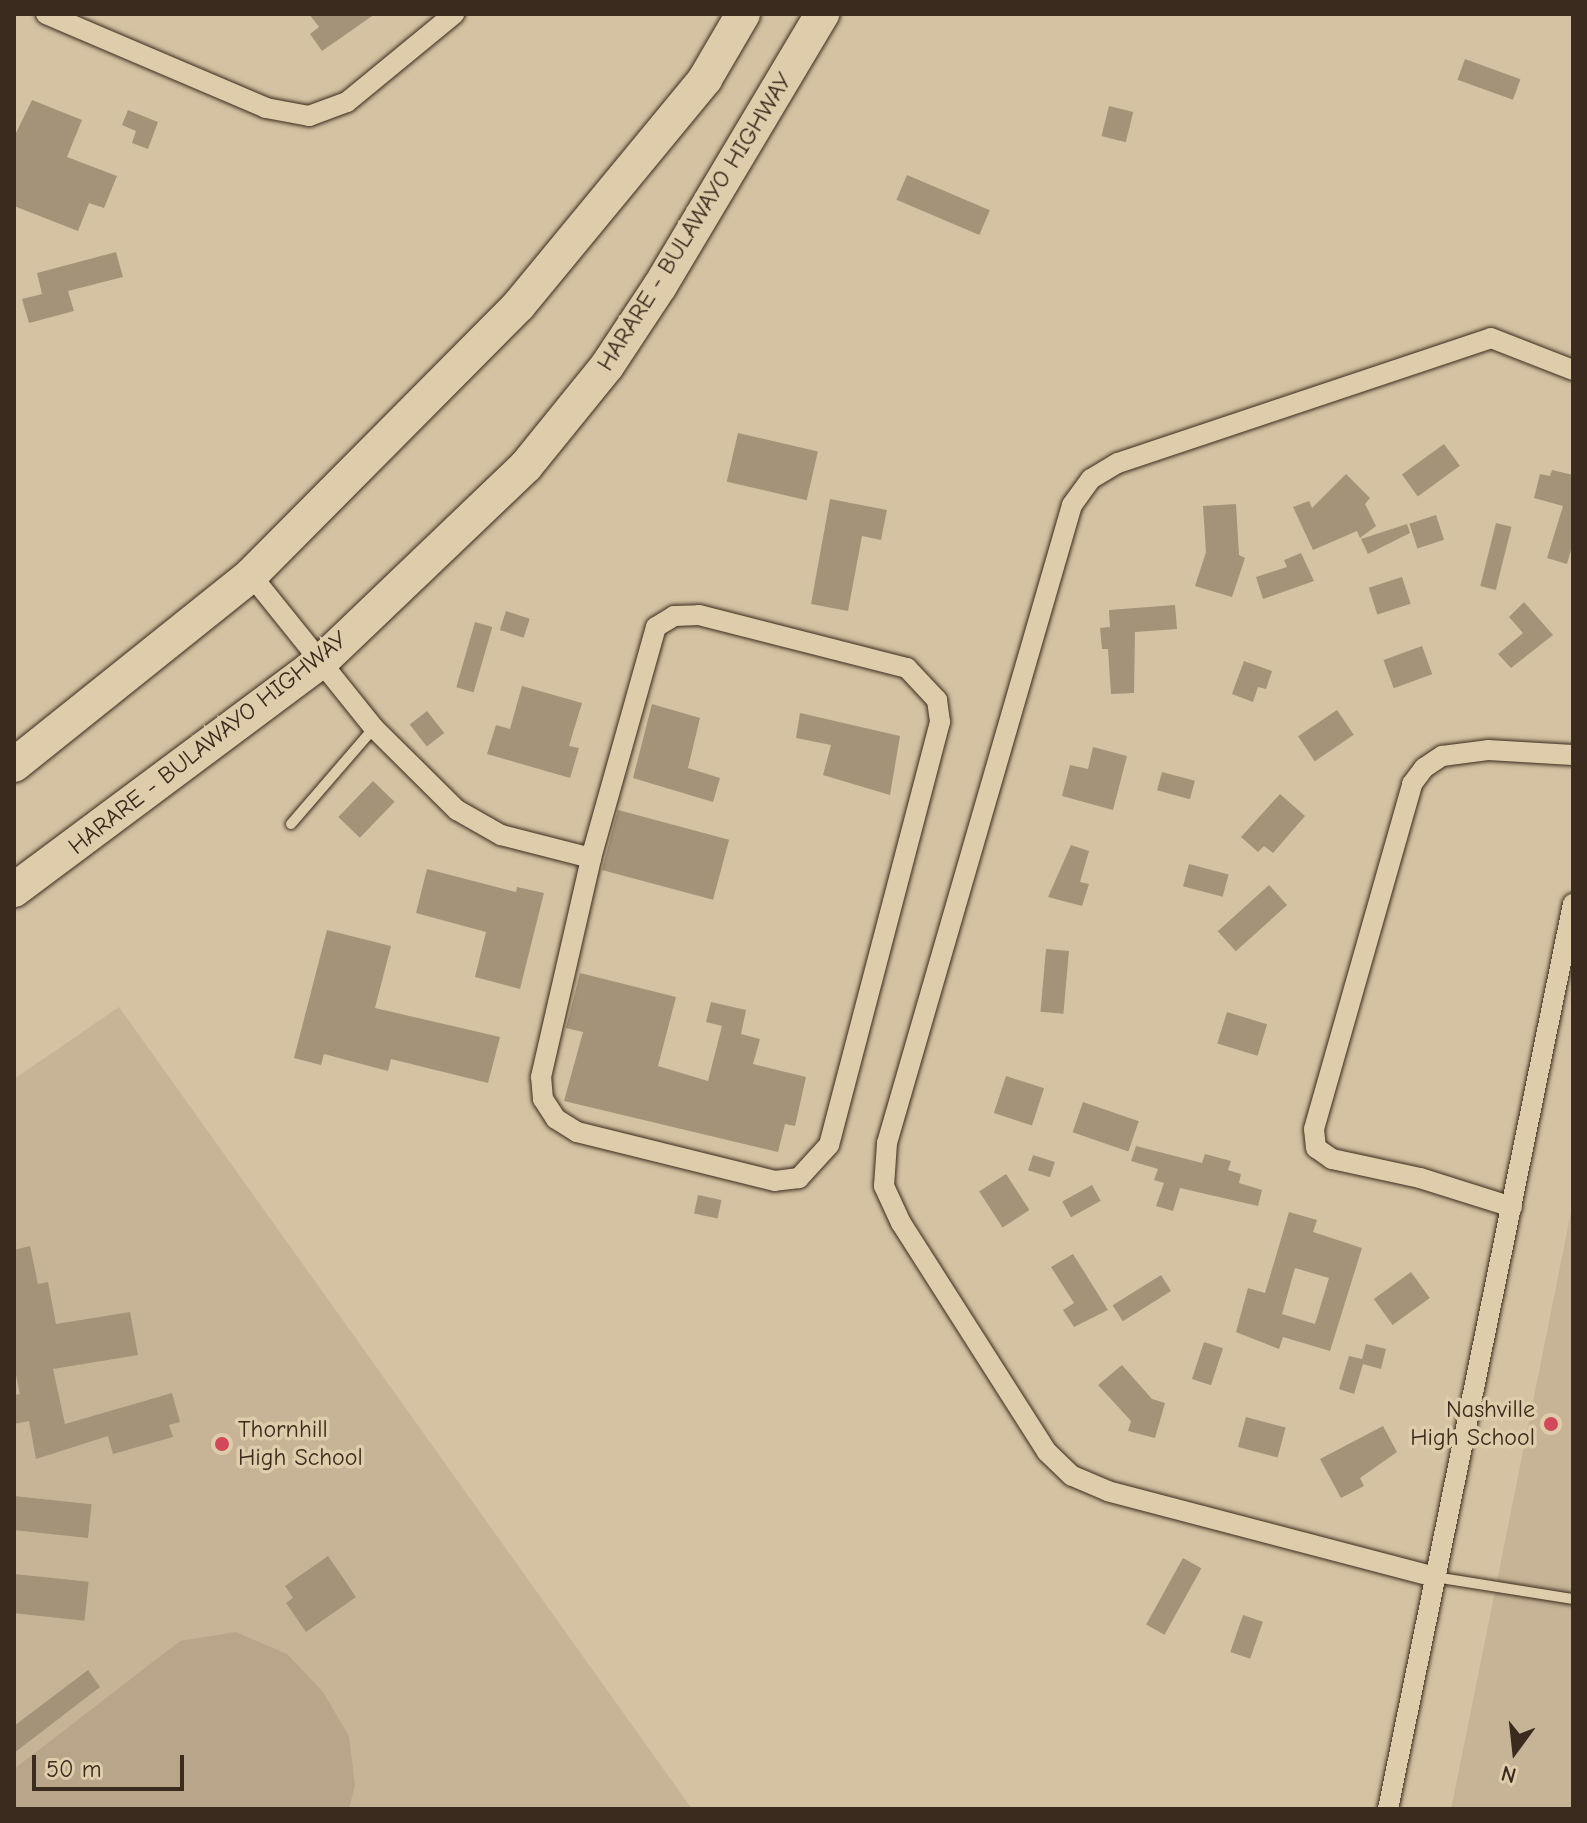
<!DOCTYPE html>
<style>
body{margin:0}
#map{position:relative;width:1587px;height:1823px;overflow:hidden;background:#d5c2a2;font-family:"Comic Neue",sans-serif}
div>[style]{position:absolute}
.built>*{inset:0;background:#c7b496}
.green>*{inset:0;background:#b9a68a}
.building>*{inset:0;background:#a59379;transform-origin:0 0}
.roads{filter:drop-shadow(0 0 2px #3b2a1e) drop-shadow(0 0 2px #3b2a1e)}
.service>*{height:10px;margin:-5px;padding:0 5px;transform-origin:5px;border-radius:5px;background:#dfccaa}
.minor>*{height:20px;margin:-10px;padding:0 10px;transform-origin:10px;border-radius:10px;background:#dfccaa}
.trunk>*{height:34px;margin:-17px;padding:0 17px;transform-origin:17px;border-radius:17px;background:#dfccaa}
.dots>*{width:22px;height:22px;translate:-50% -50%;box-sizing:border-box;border:4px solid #dfccaa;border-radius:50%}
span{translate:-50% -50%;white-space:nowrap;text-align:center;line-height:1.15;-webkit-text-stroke:7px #dfccaa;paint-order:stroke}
.street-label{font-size:24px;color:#3b2a1e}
.poi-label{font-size:24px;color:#3b2a1e}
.right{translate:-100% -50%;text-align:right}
.left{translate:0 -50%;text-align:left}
.frame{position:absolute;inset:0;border:16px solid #3b2a1e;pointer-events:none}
.north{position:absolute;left:1475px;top:1711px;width:80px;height:80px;-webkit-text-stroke:6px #dfccaa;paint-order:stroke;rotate:195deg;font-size:22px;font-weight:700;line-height:32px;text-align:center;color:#3b2a1e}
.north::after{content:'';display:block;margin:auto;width:28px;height:36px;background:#3b2a1e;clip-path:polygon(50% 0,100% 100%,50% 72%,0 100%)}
.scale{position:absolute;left:32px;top:1755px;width:152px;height:36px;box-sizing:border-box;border:4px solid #3b2a1e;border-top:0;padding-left:10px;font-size:24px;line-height:28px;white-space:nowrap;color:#3b2a1e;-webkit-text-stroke:6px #dfccaa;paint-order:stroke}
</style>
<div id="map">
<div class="built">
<i style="clip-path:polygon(119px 1007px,692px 1809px,14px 1809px,14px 1079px)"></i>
<i style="clip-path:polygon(1573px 1202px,1573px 1809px,1451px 1809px,1484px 1646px)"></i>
</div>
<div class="green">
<i style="clip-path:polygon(236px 1632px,287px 1654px,323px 1692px,349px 1736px,355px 1785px,349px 1809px,14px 1809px,14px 1769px,180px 1641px)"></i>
</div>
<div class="building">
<i style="clip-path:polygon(309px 14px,375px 14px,322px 51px,310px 34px,319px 27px)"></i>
<i style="left:1465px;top:59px;width:59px;height:22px;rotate:20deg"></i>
<i style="clip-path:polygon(32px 100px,82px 120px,67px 157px,117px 176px,104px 208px,89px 203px,78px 231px,14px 206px,14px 137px)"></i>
<i style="left:1109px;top:106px;width:25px;height:31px;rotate:14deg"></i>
<i style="clip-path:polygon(128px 110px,158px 122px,148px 149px,132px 143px,136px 131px,122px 125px)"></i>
<i style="left:907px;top:175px;width:90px;height:27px;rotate:23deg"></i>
<i style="clip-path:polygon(116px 252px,123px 277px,68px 291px,74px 311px,29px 323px,22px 299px,42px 294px,37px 273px)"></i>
<i style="left:738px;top:433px;width:82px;height:50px;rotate:13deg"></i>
<i style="left:1444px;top:444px;width:27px;height:52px;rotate:54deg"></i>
<i style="clip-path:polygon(1552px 470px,1573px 475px,1573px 543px,1567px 564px,1547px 558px,1563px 506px,1534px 498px,1540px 474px,1550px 476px)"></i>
<i style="clip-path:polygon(1346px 474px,1370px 498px,1365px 504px,1376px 526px,1360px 538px,1357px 531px,1313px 550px,1293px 507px,1309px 501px,1312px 508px)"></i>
<i style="clip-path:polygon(830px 499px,887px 510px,881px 540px,862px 536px,848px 611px,811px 604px)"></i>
<i style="clip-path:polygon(1236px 504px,1239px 555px,1245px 558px,1232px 597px,1195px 586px,1206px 552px,1203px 506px)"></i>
<i style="left:1436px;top:515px;width:26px;height:28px;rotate:72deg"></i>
<i style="left:1496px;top:523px;width:16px;height:65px;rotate:14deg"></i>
<i style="clip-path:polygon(1407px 524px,1410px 533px,1368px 554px,1361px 539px)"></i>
<i style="clip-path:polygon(1301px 553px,1314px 581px,1263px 599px,1256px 577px,1287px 567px,1284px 560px)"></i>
<i style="left:1402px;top:577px;width:28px;height:35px;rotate:72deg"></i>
<i style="clip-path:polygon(1524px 602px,1553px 635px,1511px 668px,1498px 654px,1523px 633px,1509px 617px)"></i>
<i style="clip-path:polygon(1175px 605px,1177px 629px,1135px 632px,1134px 693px,1111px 694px,1108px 649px,1102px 649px,1100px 628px,1110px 627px,1109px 610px)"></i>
<i style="left:506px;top:611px;width:25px;height:20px;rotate:18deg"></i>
<i style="left:475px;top:622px;width:18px;height:68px;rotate:16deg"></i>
<i style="left:1422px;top:646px;width:30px;height:41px;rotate:70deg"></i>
<i style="clip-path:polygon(1244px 661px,1272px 671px,1266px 689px,1258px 687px,1253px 702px,1232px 694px)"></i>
<i style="clip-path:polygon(522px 686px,582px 703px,569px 746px,579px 748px,570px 778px,487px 754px,496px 725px,510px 729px)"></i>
<i style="clip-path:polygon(652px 704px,700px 718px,688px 768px,720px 778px,713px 802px,633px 778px)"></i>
<i style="left:1337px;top:710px;width:30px;height:47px;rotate:56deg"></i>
<i style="left:427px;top:711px;width:28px;height:22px;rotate:52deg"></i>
<i style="clip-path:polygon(800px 713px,900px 736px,890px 795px,823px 775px,831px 745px,796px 738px)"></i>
<i style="clip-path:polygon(1093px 747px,1127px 756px,1113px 810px,1062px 796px,1070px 765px,1088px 769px)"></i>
<i style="left:1162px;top:772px;width:34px;height:19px;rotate:15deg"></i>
<i style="left:373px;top:781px;width:30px;height:50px;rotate:44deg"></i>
<i style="clip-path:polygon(1280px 794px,1305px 816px,1273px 853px,1264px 846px,1258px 852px,1241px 837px)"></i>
<i style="left:618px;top:810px;width:115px;height:62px;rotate:15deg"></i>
<i style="clip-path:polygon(1071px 845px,1089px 851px,1080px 882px,1089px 884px,1082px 906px,1048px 897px)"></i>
<i style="left:1189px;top:864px;width:41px;height:23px;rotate:15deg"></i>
<i style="clip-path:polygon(427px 869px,516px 892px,517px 887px,544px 893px,520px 989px,475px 977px,486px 932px,416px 913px)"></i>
<i style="left:1269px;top:885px;width:27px;height:69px;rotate:48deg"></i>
<i style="clip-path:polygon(327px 930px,391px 946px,375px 1008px,500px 1037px,488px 1083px,391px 1059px,388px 1071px,324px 1054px,321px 1065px,294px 1058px)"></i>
<i style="left:1046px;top:949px;width:23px;height:63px;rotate:5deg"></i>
<i style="clip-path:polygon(580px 973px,676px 997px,658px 1066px,708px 1081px,722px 1026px,706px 1022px,711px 1002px,746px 1010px,741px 1034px,760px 1039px,753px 1064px,806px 1077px,795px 1126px,785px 1124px,778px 1152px,564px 1101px,583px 1032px,566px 1028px)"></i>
<i style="left:1227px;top:1012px;width:42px;height:33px;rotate:17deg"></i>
<i style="left:1006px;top:1076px;width:40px;height:39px;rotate:18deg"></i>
<i style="left:1083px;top:1102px;width:59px;height:32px;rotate:19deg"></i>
<i style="clip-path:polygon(1136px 1146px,1202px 1163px,1205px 1154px,1231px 1161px,1228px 1170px,1241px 1174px,1239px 1183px,1262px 1190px,1258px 1206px,1180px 1188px,1173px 1211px,1156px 1206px,1164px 1183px,1154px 1180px,1158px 1169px,1131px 1161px)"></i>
<i style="left:1033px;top:1155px;width:23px;height:16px;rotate:18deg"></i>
<i style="left:1006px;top:1174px;width:43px;height:32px;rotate:57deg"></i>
<i style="left:1092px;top:1185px;width:18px;height:34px;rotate:61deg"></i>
<i style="left:698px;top:1195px;width:24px;height:19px;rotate:12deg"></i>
<i style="clip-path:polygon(evenodd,1289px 1212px,1317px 1220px,1313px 1232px,1362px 1248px,1330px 1351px,1283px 1337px,1279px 1349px,1236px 1332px,1248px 1288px,1265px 1293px,1289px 1212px,1295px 1268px,1329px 1278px,1315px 1324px,1282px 1314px,1295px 1268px)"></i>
<i style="clip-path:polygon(30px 1246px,38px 1284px,48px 1282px,56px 1324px,130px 1312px,138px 1355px,53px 1369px,65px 1424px,172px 1393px,180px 1422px,169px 1425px,173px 1437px,113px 1454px,108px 1436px,36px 1459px,29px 1421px,14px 1424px,14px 1395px,20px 1394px,14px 1365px,14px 1250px)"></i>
<i style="clip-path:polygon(1073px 1254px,1108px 1310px,1074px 1327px,1063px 1310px,1074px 1303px,1051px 1267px)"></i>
<i style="left:1411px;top:1272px;width:32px;height:46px;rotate:54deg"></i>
<i style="left:1161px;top:1275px;width:19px;height:57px;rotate:58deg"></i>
<i style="left:1204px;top:1342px;width:20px;height:39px;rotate:18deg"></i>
<i style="clip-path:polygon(1366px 1344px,1386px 1349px,1381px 1369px,1363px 1364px,1354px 1394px,1339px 1389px,1349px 1356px,1362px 1359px)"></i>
<i style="clip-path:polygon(1122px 1365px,1152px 1399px,1165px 1403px,1155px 1438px,1128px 1431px,1131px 1421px,1098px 1385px)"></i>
<i style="left:1246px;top:1417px;width:41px;height:31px;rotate:15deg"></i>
<i style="clip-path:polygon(1383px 1426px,1397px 1452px,1360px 1478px,1364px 1486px,1341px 1498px,1320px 1459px)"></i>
<i style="left:14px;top:1496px;width:78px;height:34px;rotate:6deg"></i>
<i style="clip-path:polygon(328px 1556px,356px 1597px,306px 1632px,286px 1603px,293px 1598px,285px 1586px)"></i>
<i style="left:1183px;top:1558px;width:21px;height:76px;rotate:29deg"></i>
<i style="left:14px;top:1574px;width:75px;height:39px;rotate:6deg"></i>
<i style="left:1243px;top:1615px;width:21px;height:39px;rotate:19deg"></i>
<i style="clip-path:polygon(88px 1670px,100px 1687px,14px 1753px,14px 1726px)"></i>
</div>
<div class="roads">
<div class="service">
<i style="left:291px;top:824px;width:127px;rotate:-49.2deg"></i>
<i style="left:1435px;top:1577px;width:140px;rotate:9.1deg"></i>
</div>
<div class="minor">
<i style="left:46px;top:14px;width:239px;rotate:23.1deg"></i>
<i style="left:266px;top:108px;width:44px;rotate:10.5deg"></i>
<i style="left:309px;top:116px;width:40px;rotate:-20.2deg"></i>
<i style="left:347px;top:102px;width:139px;rotate:-39.4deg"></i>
<i style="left:251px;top:575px;width:196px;rotate:51.2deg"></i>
<i style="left:374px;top:728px;width:117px;rotate:44.7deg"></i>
<i style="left:457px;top:810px;width:51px;rotate:29.6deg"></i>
<i style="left:501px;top:835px;width:93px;rotate:14.3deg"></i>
<i style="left:699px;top:615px;width:215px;rotate:14.3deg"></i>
<i style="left:907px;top:668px;width:44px;rotate:46.8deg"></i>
<i style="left:937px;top:700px;width:22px;rotate:82deg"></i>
<i style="left:940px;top:722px;width:437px;rotate:104.7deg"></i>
<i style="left:829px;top:1145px;width:45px;rotate:132.3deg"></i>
<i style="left:799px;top:1178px;width:24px;rotate:173deg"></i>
<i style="left:775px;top:1181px;width:204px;rotate:-166.1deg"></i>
<i style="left:577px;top:1132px;width:25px;rotate:-148deg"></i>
<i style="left:556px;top:1119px;width:24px;rotate:-123deg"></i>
<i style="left:543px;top:1099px;width:22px;rotate:-95deg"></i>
<i style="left:541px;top:1077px;width:225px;rotate:-77.1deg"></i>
<i style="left:591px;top:858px;width:240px;rotate:-74.3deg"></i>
<i style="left:656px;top:627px;width:21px;rotate:-31deg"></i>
<i style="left:674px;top:616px;width:25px;rotate:-2deg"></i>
<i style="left:1512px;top:1207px;width:96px;rotate:-162.5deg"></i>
<i style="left:1420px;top:1178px;width:90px;rotate:-167.8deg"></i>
<i style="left:1332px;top:1159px;width:19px;rotate:-145deg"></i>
<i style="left:1316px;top:1148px;width:19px;rotate:-96deg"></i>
<i style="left:1314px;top:1129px;width:359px;rotate:-74.1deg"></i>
<i style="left:1412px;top:784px;width:20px;rotate:-53deg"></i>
<i style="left:1424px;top:768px;width:22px;rotate:-34deg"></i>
<i style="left:1442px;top:756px;width:46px;rotate:-7.4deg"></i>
<i style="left:1488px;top:750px;width:85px;rotate:3.4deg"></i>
<i style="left:1435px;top:1577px;width:338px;rotate:-165.3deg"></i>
<i style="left:1108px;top:1491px;width:39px;rotate:-157deg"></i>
<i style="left:1072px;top:1476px;width:35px;rotate:-136deg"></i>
<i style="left:1047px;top:1452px;width:272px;rotate:-122.5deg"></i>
<i style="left:901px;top:1223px;width:41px;rotate:-114.7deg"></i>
<i style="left:884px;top:1186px;width:43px;rotate:-86deg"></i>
<i style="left:887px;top:1143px;width:664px;rotate:-73.83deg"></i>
<i style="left:1072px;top:505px;width:32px;rotate:-54deg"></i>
<i style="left:1091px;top:479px;width:31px;rotate:-31deg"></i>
<i style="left:1118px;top:463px;width:393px;rotate:-18.5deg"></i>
<i style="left:1491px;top:338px;width:88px;rotate:21.3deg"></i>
<i style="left:1388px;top:1809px;width:924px;rotate:-78.45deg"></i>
</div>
<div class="trunk">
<i style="left:14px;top:765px;width:304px;rotate:-38.7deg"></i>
<i style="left:251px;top:575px;width:380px;rotate:-45.2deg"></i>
<i style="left:519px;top:305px;width:293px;rotate:-50.5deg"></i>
<i style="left:705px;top:79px;width:75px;rotate:-59.7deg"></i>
<i style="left:14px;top:890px;width:385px;rotate:-36.7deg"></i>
<i style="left:323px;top:660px;width:281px;rotate:-43.7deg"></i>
<i style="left:526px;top:466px;width:129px;rotate:-51deg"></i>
<i style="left:607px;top:366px;width:96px;rotate:-56.5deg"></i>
<i style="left:660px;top:286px;width:317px;rotate:-59.2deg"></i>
</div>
</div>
<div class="dots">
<i style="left:1551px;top:1424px;background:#d1495b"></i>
<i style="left:222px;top:1444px;background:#d1495b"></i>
</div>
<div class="street-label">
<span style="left:695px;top:222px;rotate:-58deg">HARARE - BULAWAYO HIGHWAY</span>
<span style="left:208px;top:743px;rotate:-38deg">HARARE - BULAWAYO HIGHWAY</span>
</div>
<div class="poi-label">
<span class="right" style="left:1535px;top:1424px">Nashville<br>High School</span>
<span class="left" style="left:238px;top:1444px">Thornhill<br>High School</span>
</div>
<div class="frame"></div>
<div class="north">N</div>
<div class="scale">50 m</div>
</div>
